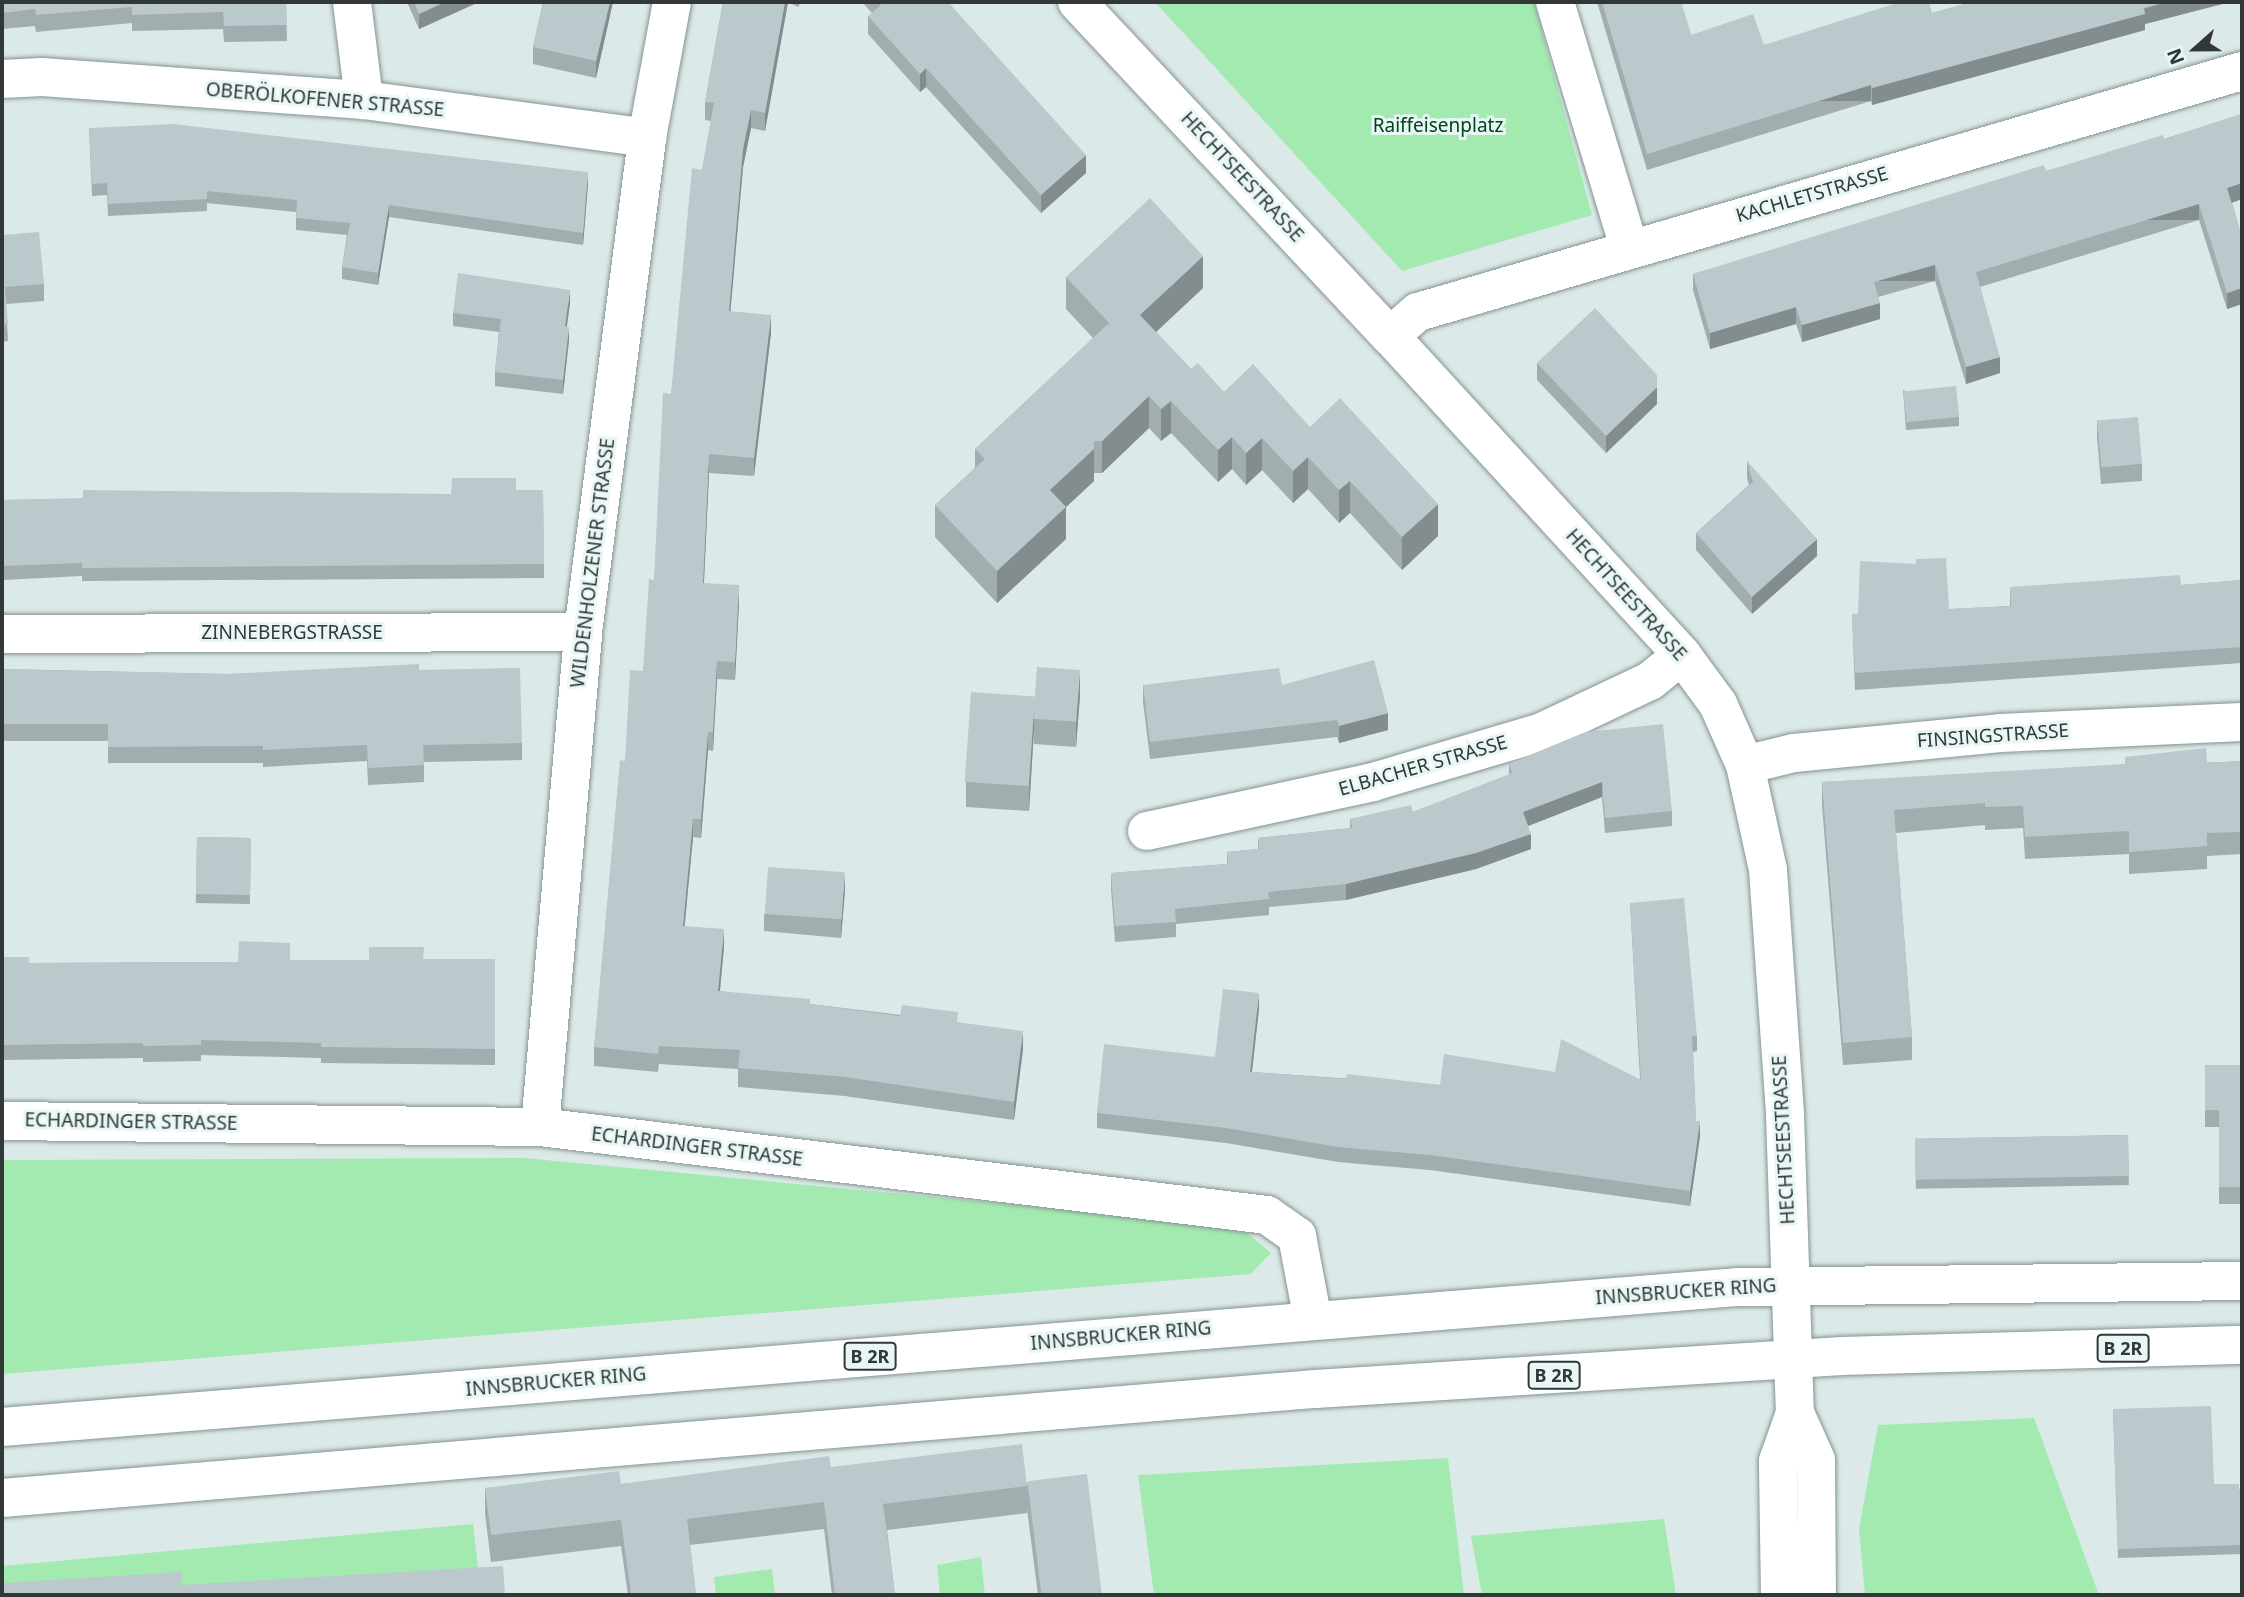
<!DOCTYPE html>
<meta charset="utf-8">
<style>
body{margin:0}
#map{position:relative;width:2244px;height:1597px;overflow:hidden;background:#dbeae9;font-family:"Noto Sans",sans-serif}
div>[style]{position:absolute}
.green>*{inset:0;background:#a3eab0}
.roads{filter:drop-shadow(0 0 2px #859392) drop-shadow(0 0 2px #859392)}
.minor>*{height:38px;margin:-19px;padding:0 19px;transform-origin:19px;border-radius:19px;background:#fff}
.major>*{height:38px;margin:-19px;padding:0 19px;transform-origin:19px;border-radius:19px;background:#fff}
.wall>*{inset:0;background:#a1adaf;transform-origin:0 0}
.shaded-wall>*{inset:0;background:#838d8f;transform-origin:0 0}
.building>*{inset:0;background:#bbc9cc;transform-origin:0 0}
span{translate:-50% -50%;white-space:nowrap;text-align:center;line-height:1.15;-webkit-text-stroke:6px #e8f7f6;paint-order:stroke}
.shield-label span{padding:2px 5px;background:#e8f7f6;border:2px solid;border-radius:5px;-webkit-text-stroke-width:0}
.shield-label{font-size:18px;color:#323737;font-weight:700}
.street-label{font-size:19px;color:#323737}
.park-label{font-size:19px;color:#004319}
.frame{position:absolute;inset:0;border:4px solid #323737;pointer-events:none}
.north{position:absolute;left:2160px;top:14px;width:70px;height:70px;-webkit-text-stroke:5px #e8f7f6;paint-order:stroke;rotate:249deg;font-size:19px;font-weight:700;line-height:28px;text-align:center;color:#323737}
.north::after{content:'';display:block;margin:auto;width:24px;height:32px;background:#323737;clip-path:polygon(50% 0,100% 100%,50% 72%,0 100%)}
</style>
<div id="map">
<div class="green">
<i style="clip-path:polygon(1155px 2px,1534px 2px,1592px 215px,1402px 271px)"></i>
<i style="clip-path:polygon(524px 1158px,1239px 1226px,1271px 1253px,1251px 1274px,2px 1374px,2px 1160px)"></i>
<i style="clip-path:polygon(2034px 1418px,2099px 1595px,1865px 1595px,1859px 1529px,1878px 1425px)"></i>
<i style="clip-path:polygon(1448px 1458px,1464px 1595px,1154px 1595px,1138px 1475px)"></i>
<i style="clip-path:polygon(1664px 1519px,1676px 1595px,1482px 1595px,1471px 1536px)"></i>
<i style="clip-path:polygon(473px 1524px,480px 1585px,306px 1595px,2px 1595px,2px 1566px)"></i>
<i style="clip-path:polygon(981px 1557px,985px 1595px,940px 1595px,937px 1565px)"></i>
<i style="clip-path:polygon(772px 1569px,775px 1595px,716px 1595px,714px 1577px)"></i>
</div>
<div class="roads">
<div class="minor">
<i style="left:352px;top:2px;width:99px;rotate:83deg"></i>
<i style="left:1077px;top:2px;width:458px;rotate:46.9deg"></i>
<i style="left:1390px;top:336px;width:432px;rotate:47.5deg"></i>
<i style="left:1682px;top:655px;width:61px;rotate:53.7deg"></i>
<i style="left:1718px;top:704px;width:67px;rotate:66.1deg"></i>
<i style="left:1745px;top:765px;width:107px;rotate:77.6deg"></i>
<i style="left:1768px;top:870px;width:246px;rotate:86deg"></i>
<i style="left:1785px;top:1115px;width:298px;rotate:88.1deg"></i>
<i style="left:1795px;top:1413px;width:51px;rotate:65.9deg"></i>
<i style="left:1816px;top:1460px;width:135px;rotate:89.6deg"></i>
<i style="left:1555px;top:2px;width:256px;rotate:73.2deg"></i>
<i style="left:2px;top:79px;width:40px;rotate:-2.9deg"></i>
<i style="left:42px;top:77px;width:323px;rotate:4.1deg"></i>
<i style="left:364px;top:100px;width:286px;rotate:7.6deg"></i>
<i style="left:1390px;top:336px;width:37px;rotate:-41deg"></i>
<i style="left:1418px;top:312px;width:859px;rotate:-16.3deg"></i>
<i style="left:2px;top:634px;width:581px;rotate:-0.2deg"></i>
<i style="left:1745px;top:765px;width:50px;rotate:-13.8deg"></i>
<i style="left:1794px;top:753px;width:207px;rotate:-5.5deg"></i>
<i style="left:2000px;top:733px;width:242px;rotate:-2.6deg"></i>
<i style="left:1147px;top:831px;width:231px;rotate:-12.2deg"></i>
<i style="left:1373px;top:782px;width:176px;rotate:-16.5deg"></i>
<i style="left:1542px;top:732px;width:119px;rotate:-25.3deg"></i>
<i style="left:1650px;top:681px;width:41px;rotate:-39.1deg"></i>
<i style="left:2px;top:1121px;width:538px;rotate:0.64deg"></i>
<i style="left:540px;top:1127px;width:732px;rotate:6.9deg"></i>
<i style="left:1267px;top:1215px;width:37px;rotate:35deg"></i>
<i style="left:1297px;top:1236px;width:86px;rotate:79.3deg"></i>
<i style="left:540px;top:1127px;width:497px;rotate:-85deg"></i>
<i style="left:583px;top:632px;width:498px;rotate:-82.6deg"></i>
<i style="left:647px;top:138px;width:138px;rotate:-79.6deg"></i>
<i style="left:1780px;top:1595px;width:134px;rotate:-90.9deg"></i>
<i style="left:1778px;top:1461px;width:51px;rotate:-70.5deg"></i>
</div>
<div class="major">
<i style="left:2px;top:1427px;width:1743px;rotate:-4.61deg"></i>
<i style="left:1739px;top:1287px;width:503px;rotate:-0.68deg"></i>
<i style="left:2px;top:1498px;width:1318px;rotate:-4.75deg"></i>
<i style="left:1315px;top:1389px;width:528px;rotate:-3.58deg"></i>
<i style="left:1842px;top:1356px;width:400px;rotate:-1.6deg"></i>
</div>
</div>
<div class="wall">
<i style="clip-path:polygon(2px 2px,286px 2px,287px 41px,224px 42px,223px 29px,132px 31px,132px 23px,36px 32px,35px 26px,2px 29px)"></i>
<i style="clip-path:polygon(407px 2px,479px 2px,419px 29px)"></i>
<i style="clip-path:polygon(543px 2px,613px 2px,596px 78px,533px 64px,533px 47px)"></i>
<i style="clip-path:polygon(723px 2px,801px 2px,798px 7px,788px 2px,765px 131px,751px 128px,743px 167px,730px 311px,771px 333px,754px 476px,709px 473px,704px 583px,739px 603px,735px 680px,717px 679px,713px 751px,708px 750px,701px 838px,693px 837px,684px 926px,724px 947px,720px 991px,810px 1004px,958px 1022px,1023px 1049px,1014px 1120px,845px 1096px,738px 1087px,738px 1069px,659px 1064px,658px 1072px,594px 1066px,594px 1047px,625px 761px,643px 671px,654px 580px,671px 394px,702px 170px,711px 121px,705px 120px,705px 102px)"></i>
<i style="clip-path:polygon(862px 2px,948px 2px,1086px 173px,1041px 213px,926px 87px,920px 92px,868px 34px,868px 16px,872px 13px)"></i>
<i style="clip-path:polygon(1597px 2px,1681px 2px,1691px 35px,1764px 45px,1932px 13px,1972px 2px,2230px 2px,2145px 24px,2145px 30px,1872px 105px,1871px 101px,1647px 170px)"></i>
<i style="clip-path:polygon(2242px 114px,2242px 199px,2232px 203px,2242px 237px,2242px 304px,2227px 309px,2199px 220px,1980px 287px,2000px 373px,1966px 384px,1935px 281px,1878px 297px,1880px 319px,1802px 342px,1796px 324px,1710px 349px,1693px 290px,1693px 274px,2046px 171px,2164px 139px)"></i>
<i style="clip-path:polygon(89px 128px,588px 184px,583px 245px,389px 217px,378px 285px,342px 279px,342px 267px,347px 235px,296px 230px,296px 212px,207px 203px,207px 211px,108px 216px,107px 195px,92px 196px)"></i>
<i style="clip-path:polygon(2px 235px,44px 284px,44px 301px,6px 304px,8px 341px,2px 342px)"></i>
<i style="clip-path:polygon(1066px 277px,1203px 288px,1156px 332px,1191px 369px,1224px 392px,1310px 427px,1438px 536px,1402px 570px,1350px 513px,1339px 523px,1308px 489px,1293px 503px,1262px 470px,1246px 485px,1232px 469px,1218px 482px,1171px 433px,1161px 441px,1149px 428px,1102px 473px,1094px 473px,1094px 481px,1066px 507px,1066px 539px,997px 603px,935px 537px,935px 505px,975px 468px,975px 449px,1093px 338px,1066px 309px)"></i>
<i style="clip-path:polygon(570px 303px,567px 326px,569px 340px,563px 394px,495px 386px,495px 372px,499px 332px,453px 326px,453px 313px)"></i>
<i style="clip-path:polygon(1537px 363px,1657px 404px,1606px 453px,1537px 380px)"></i>
<i style="clip-path:polygon(1903px 390px,1959px 417px,1959px 426px,1906px 430px)"></i>
<i style="clip-path:polygon(2097px 420px,2142px 464px,2142px 481px,2101px 484px,2097px 437px)"></i>
<i style="clip-path:polygon(1747px 461px,1817px 556px,1752px 614px,1696px 550px,1696px 533px,1749px 485px,1747px 478px)"></i>
<i style="clip-path:polygon(516px 490px,543px 490px,544px 578px,82px 581px,82px 576px,2px 580px,2px 500px,451px 494px)"></i>
<i style="clip-path:polygon(2242px 580px,2242px 663px,1855px 690px,1852px 614px,2010px 606px,2010px 587px,2181px 585px)"></i>
<i style="clip-path:polygon(2px 669px,226px 674px,419px 670px,522px 743px,522px 760px,424px 762px,424px 782px,368px 785px,367px 761px,263px 767px,263px 763px,108px 763px,108px 741px,2px 741px)"></i>
<i style="clip-path:polygon(1143px 685px,1282px 685px,1388px 730px,1339px 743px,1337px 737px,1150px 759px,1143px 702px)"></i>
<i style="clip-path:polygon(1080px 695px,1076px 747px,1034px 744px,1034px 729px,1029px 811px,966px 807px,966px 782px,1035px 711px)"></i>
<i style="clip-path:polygon(1586px 732px,1672px 811px,1672px 826px,1605px 833px,1602px 797px,1528px 826px,1531px 849px,1476px 869px,1346px 900px,1269px 907px,1269px 915px,1176px 924px,1176px 937px,1115px 942px,1111px 889px,1111px 873px,1227px 864px,1227px 852px,1258px 849px,1258px 838px,1350px 828px,1350px 819px,1413px 812px,1509px 775px,1509px 764px)"></i>
<i style="clip-path:polygon(2242px 761px,2242px 854px,2207px 856px,2207px 869px,2129px 874px,2129px 854px,2025px 859px,2023px 828px,1985px 830px,1985px 825px,1896px 833px,1912px 1037px,1912px 1060px,1843px 1065px,1822px 805px,1822px 782px)"></i>
<i style="left:197px;top:837px;width:54px;height:66px;rotate:1deg"></i>
<i style="clip-path:polygon(845px 890px,841px 938px,764px 931px,764px 914px)"></i>
<i style="clip-path:polygon(1630px 903px,1697px 1036px,1697px 1051px,1693px 1052px,1696px 1121px,1700px 1136px,1690px 1206px,1430px 1170px,1338px 1162px,1226px 1143px,1097px 1128px,1097px 1113px,1215px 1057px,1259px 1009px,1252px 1072px,1440px 1085px,1555px 1072px,1640px 1079px)"></i>
<i style="clip-path:polygon(2px 957px,29px 963px,238px 962px,290px 960px,369px 960px,495px 959px,495px 1065px,321px 1063px,321px 1058px,201px 1055px,201px 1061px,143px 1062px,143px 1058px,2px 1060px)"></i>
<i style="clip-path:polygon(2205px 1065px,2242px 1065px,2242px 1204px,2219px 1204px,2219px 1127px,2205px 1127px)"></i>
<i style="left:2128px;top:1135px;width:50px;height:213px;rotate:89deg"></i>
<i style="clip-path:polygon(2113px 1409px,2214px 1484px,2242px 1490px,2242px 1554px,2118px 1558px)"></i>
<i style="clip-path:polygon(831px 1467px,1027px 1483px,1102px 1595px,1038px 1595px,1027px 1509px,1027px 1513px,887px 1530px,895px 1595px,832px 1595px,824px 1529px,690px 1545px,696px 1595px,628px 1595px,621px 1546px,491px 1562px,485px 1514px,485px 1488px,621px 1484px)"></i>
</div>
<div class="shaded-wall">
<i style="clip-path:polygon(445px 2px,479px 2px,419px 29px,419px 14px)"></i>
<i style="clip-path:polygon(610px 2px,613px 2px,596px 78px,596px 61px)"></i>
<i style="clip-path:polygon(785px 2px,788px 2px,765px 131px,765px 113px)"></i>
<i style="clip-path:polygon(2167px 2px,2230px 2px,2145px 24px,2145px 30px,1872px 105px,1872px 88px)"></i>
<i style="clip-path:polygon(926px 68px,926px 87px,920px 92px,920px 74px)"></i>
<i style="left:1871px;top:85px;width:16px;height:234px;rotate:90deg"></i>
<i style="clip-path:polygon(751px 110px,751px 128px,743px 167px,729px 329px,729px 311px,743px 149px)"></i>
<i style="clip-path:polygon(1086px 155px,1086px 173px,1041px 213px,1041px 195px)"></i>
<i style="clip-path:polygon(588px 172px,588px 184px,583px 245px,583px 233px)"></i>
<i style="clip-path:polygon(2242px 183px,2242px 199px,2227px 204px,2227px 188px)"></i>
<i style="left:2199px;top:204px;width:16px;height:233px;rotate:90deg"></i>
<i style="clip-path:polygon(389px 205px,389px 217px,378px 285px,378px 273px)"></i>
<i style="clip-path:polygon(1203px 256px,1203px 288px,1140px 347px,1140px 315px)"></i>
<i style="left:1935px;top:265px;width:16px;height:63px;rotate:90deg"></i>
<i style="clip-path:polygon(2242px 288px,2242px 304px,2227px 309px,2227px 293px)"></i>
<i style="clip-path:polygon(570px 290px,570px 303px,565px 339px,565px 326px)"></i>
<i style="clip-path:polygon(1880px 303px,1880px 319px,1802px 342px,1802px 325px)"></i>
<i style="clip-path:polygon(1796px 307px,1796px 324px,1710px 349px,1710px 333px)"></i>
<i style="clip-path:polygon(771px 315px,771px 333px,754px 476px,754px 458px)"></i>
<i style="clip-path:polygon(569px 327px,569px 340px,563px 394px,563px 380px)"></i>
<i style="clip-path:polygon(2000px 357px,2000px 373px,1966px 384px,1966px 367px)"></i>
<i style="clip-path:polygon(1657px 387px,1657px 404px,1606px 453px,1606px 436px)"></i>
<i style="clip-path:polygon(1149px 396px,1149px 428px,1102px 473px,1102px 441px)"></i>
<i style="clip-path:polygon(1171px 401px,1171px 433px,1161px 441px,1161px 409px)"></i>
<i style="clip-path:polygon(1232px 437px,1232px 469px,1218px 482px,1218px 450px)"></i>
<i style="clip-path:polygon(1262px 438px,1262px 470px,1246px 485px,1246px 453px)"></i>
<i style="clip-path:polygon(1094px 441px,1094px 481px,1051px 521px,1066px 507px,1066px 539px,997px 603px,997px 571px,1050px 490px)"></i>
<i style="clip-path:polygon(709px 454px,709px 473px,703px 601px,703px 583px)"></i>
<i style="clip-path:polygon(1308px 457px,1308px 489px,1293px 503px,1293px 471px)"></i>
<i style="clip-path:polygon(1350px 481px,1350px 513px,1339px 523px,1339px 490px)"></i>
<i style="clip-path:polygon(1438px 504px,1438px 536px,1402px 570px,1402px 537px)"></i>
<i style="clip-path:polygon(1817px 539px,1817px 556px,1752px 614px,1752px 597px)"></i>
<i style="clip-path:polygon(739px 585px,739px 603px,735px 680px,735px 662px)"></i>
<i style="clip-path:polygon(717px 661px,717px 679px,713px 751px,713px 732px)"></i>
<i style="clip-path:polygon(1080px 670px,1080px 695px,1076px 747px,1076px 722px)"></i>
<i style="clip-path:polygon(1035px 696px,1034px 729px,1029px 811px,1029px 786px)"></i>
<i style="clip-path:polygon(1388px 713px,1388px 730px,1339px 743px,1339px 726px)"></i>
<i style="clip-path:polygon(708px 732px,708px 750px,701px 838px,701px 819px)"></i>
<i style="clip-path:polygon(1602px 782px,1602px 797px,1523px 828px,1523px 812px)"></i>
<i style="clip-path:polygon(693px 819px,693px 837px,683px 944px,683px 926px)"></i>
<i style="clip-path:polygon(1531px 834px,1531px 849px,1476px 869px,1346px 900px,1346px 884px)"></i>
<i style="clip-path:polygon(845px 873px,845px 890px,841px 938px,841px 921px)"></i>
<i style="clip-path:polygon(724px 929px,724px 947px,718px 1009px,718px 991px)"></i>
<i style="clip-path:polygon(1259px 993px,1259px 1009px,1250px 1087px,1250px 1072px)"></i>
<i style="clip-path:polygon(1023px 1031px,1023px 1049px,1014px 1120px,1014px 1102px)"></i>
<i style="clip-path:polygon(1700px 1121px,1700px 1136px,1690px 1206px,1690px 1191px)"></i>
</div>
<div class="building">
<i style="clip-path:polygon(2px 2px,286px 2px,287px 25px,224px 26px,223px 12px,132px 15px,132px 7px,36px 15px,35px 9px,2px 13px)"></i>
<i style="clip-path:polygon(414px 2px,445px 2px,419px 14px)"></i>
<i style="clip-path:polygon(543px 2px,610px 2px,596px 61px,533px 47px)"></i>
<i style="clip-path:polygon(723px 2px,785px 2px,765px 113px,751px 110px,743px 149px,729px 311px,771px 315px,754px 458px,709px 454px,703px 583px,739px 585px,735px 662px,717px 661px,713px 732px,708px 732px,701px 819px,693px 819px,683px 926px,724px 929px,718px 991px,810px 999px,810px 1004px,900px 1016px,902px 1005px,958px 1012px,957px 1022px,1023px 1031px,1014px 1102px,845px 1077px,738px 1068px,740px 1050px,659px 1046px,658px 1054px,594px 1047px,620px 760px,625px 761px,630px 670px,643px 671px,649px 579px,654px 580px,663px 393px,671px 394px,692px 168px,702px 170px,714px 103px,705px 102px)"></i>
<i style="clip-path:polygon(878px 2px,948px 2px,1086px 155px,1041px 195px,926px 68px,920px 74px,868px 16px,881px 5px)"></i>
<i style="clip-path:polygon(1602px 2px,1681px 2px,1691px 35px,1753px 14px,1764px 45px,1900px 2px,1929px 2px,1932px 13px,1972px 2px,2167px 2px,2144px 8px,2145px 14px,1872px 88px,1871px 85px,1647px 154px)"></i>
<i style="clip-path:polygon(2242px 114px,2242px 183px,2227px 188px,2242px 237px,2242px 288px,2227px 293px,2199px 204px,1976px 272px,2000px 357px,1966px 367px,1935px 265px,1874px 282px,1880px 303px,1802px 325px,1796px 307px,1710px 333px,1693px 274px,2044px 165px,2046px 171px,2163px 135px,2164px 139px)"></i>
<i style="clip-path:polygon(173px 124px,588px 172px,583px 233px,389px 205px,378px 273px,342px 267px,350px 223px,296px 218px,297px 200px,207px 191px,207px 199px,108px 204px,107px 183px,92px 184px,89px 128px)"></i>
<i style="clip-path:polygon(1150px 198px,1203px 256px,1140px 315px,1191px 369px,1198px 363px,1224px 392px,1253px 364px,1310px 427px,1340px 398px,1438px 504px,1402px 537px,1350px 481px,1339px 490px,1308px 457px,1293px 471px,1262px 438px,1246px 453px,1232px 437px,1218px 450px,1171px 401px,1161px 409px,1149px 396px,1102px 441px,1094px 441px,1094px 449px,1050px 490px,1066px 507px,997px 571px,935px 505px,985px 459px,975px 449px,1109px 323px,1066px 277px)"></i>
<i style="clip-path:polygon(39px 232px,44px 284px,5px 287px,8px 324px,2px 325px,2px 235px)"></i>
<i style="clip-path:polygon(458px 273px,570px 290px,565px 326px,569px 327px,563px 380px,495px 372px,501px 319px,453px 313px)"></i>
<i style="clip-path:polygon(1595px 308px,1657px 375px,1657px 387px,1606px 436px,1537px 363px)"></i>
<i style="left:1956px;top:386px;width:31px;height:53px;rotate:84deg"></i>
<i style="left:2138px;top:417px;width:47px;height:41px;rotate:85deg"></i>
<i style="clip-path:polygon(1747px 461px,1817px 539px,1752px 597px,1696px 533px,1753px 482px)"></i>
<i style="clip-path:polygon(452px 478px,516px 478px,516px 490px,543px 490px,544px 564px,82px 568px,82px 563px,2px 566px,2px 500px,83px 498px,83px 490px,451px 494px)"></i>
<i style="clip-path:polygon(1946px 558px,1949px 609px,2011px 606px,2010px 587px,2180px 575px,2181px 585px,2242px 580px,2242px 647px,1855px 673px,1852px 614px,1858px 614px,1860px 561px,1916px 564px,1916px 559px)"></i>
<i style="clip-path:polygon(1374px 660px,1388px 713px,1339px 726px,1337px 720px,1150px 742px,1143px 685px,1279px 668px,1282px 685px)"></i>
<i style="clip-path:polygon(419px 664px,419px 670px,520px 668px,522px 743px,423px 745px,424px 765px,368px 768px,367px 745px,263px 750px,263px 746px,108px 747px,108px 724px,2px 724px,2px 669px,226px 674px)"></i>
<i style="left:1037px;top:667px;width:43px;height:52px;rotate:4deg"></i>
<i style="left:971px;top:692px;width:64px;height:90px;rotate:4deg"></i>
<i style="clip-path:polygon(1663px 724px,1672px 811px,1605px 818px,1602px 782px,1523px 812px,1531px 834px,1476px 853px,1346px 884px,1268px 892px,1269px 899px,1175px 909px,1176px 922px,1115px 926px,1111px 873px,1228px 864px,1227px 852px,1259px 849px,1258px 838px,1352px 828px,1350px 819px,1411px 805px,1413px 812px,1512px 773px,1509px 764px,1586px 732px)"></i>
<i style="clip-path:polygon(2206px 748px,2207px 763px,2242px 761px,2242px 832px,2207px 833px,2207px 846px,2129px 852px,2129px 831px,2025px 837px,2023px 806px,1985px 807px,1985px 803px,1894px 810px,1912px 1037px,1843px 1043px,1822px 782px,2125px 764px,2125px 757px)"></i>
<i style="left:197px;top:837px;width:54px;height:57px;rotate:1deg"></i>
<i style="left:768px;top:867px;width:77px;height:47px;rotate:4deg"></i>
<i style="clip-path:polygon(1684px 898px,1697px 1036px,1692px 1036px,1696px 1121px,1700px 1121px,1690px 1191px,1430px 1155px,1338px 1147px,1226px 1128px,1097px 1113px,1104px 1044px,1215px 1057px,1223px 989px,1259px 993px,1250px 1072px,1346px 1079px,1347px 1074px,1440px 1085px,1444px 1054px,1555px 1072px,1561px 1039px,1641px 1080px,1630px 903px)"></i>
<i style="clip-path:polygon(239px 941px,290px 943px,290px 960px,369px 960px,369px 947px,424px 947px,423px 959px,495px 959px,495px 1049px,321px 1047px,321px 1043px,201px 1040px,201px 1045px,143px 1046px,143px 1043px,2px 1045px,2px 957px,29px 957px,29px 963px,238px 962px)"></i>
<i style="clip-path:polygon(2205px 1065px,2242px 1065px,2242px 1187px,2219px 1187px,2219px 1110px,2205px 1110px)"></i>
<i style="left:2128px;top:1135px;width:41px;height:213px;rotate:89deg"></i>
<i style="clip-path:polygon(2211px 1406px,2214px 1484px,2239px 1484px,2239px 1490px,2242px 1490px,2242px 1545px,2118px 1549px,2113px 1409px)"></i>
<i style="clip-path:polygon(1022px 1444px,1027px 1486px,883px 1504px,895px 1595px,835px 1595px,824px 1502px,687px 1519px,696px 1595px,631px 1595px,621px 1520px,491px 1535px,485px 1488px,619px 1471px,621px 1484px,829px 1456px,831px 1467px)"></i>
<i style="left:1087px;top:1474px;width:122px;height:60px;rotate:83deg"></i>
<i style="clip-path:polygon(503px 1566px,505px 1595px,2px 1595px,2px 1583px,181px 1572px,182px 1585px)"></i>
</div>
<div class="shield-label">
<span style="left:2123px;top:1348px">B 2R</span>
<span style="left:870px;top:1356px">B 2R</span>
<span style="left:1554px;top:1375px">B 2R</span>
</div>
<div class="street-label">
<span style="left:325px;top:100px;rotate:5deg">OBERÖLKOFENER STRASSE</span>
<span style="left:1242px;top:177px;rotate:47deg">HECHTSEESTRASSE</span>
<span style="left:1812px;top:195px;rotate:-16deg">KACHLETSTRASSE</span>
<span style="left:593px;top:563px;rotate:-83deg">WILDENHOLZENER STRASSE</span>
<span style="left:1626px;top:595px;rotate:48deg">HECHTSEESTRASSE</span>
<span style="left:292px;top:633px">ZINNEBERGSTRASSE</span>
<span style="left:1993px;top:736px;rotate:-4deg">FINSINGSTRASSE</span>
<span style="left:1423px;top:766px;rotate:-16deg">ELBACHER STRASSE</span>
<span style="left:131px;top:1122px;rotate:1deg">ECHARDINGER STRASSE</span>
<span style="left:1784px;top:1140px;rotate:-93deg">HECHTSEESTRASSE</span>
<span style="left:697px;top:1147px;rotate:7deg">ECHARDINGER STRASSE</span>
<span style="left:1686px;top:1292px;rotate:-4deg">INNSBRUCKER RING</span>
<span style="left:1121px;top:1336px;rotate:-5deg">INNSBRUCKER RING</span>
<span style="left:556px;top:1382px;rotate:-5deg">INNSBRUCKER RING</span>
</div>
<div class="park-label">
<span style="left:1438px;top:126px">Raiffeisenplatz</span>
</div>
<div class="frame"></div>
<div class="north">N</div>
</div>
